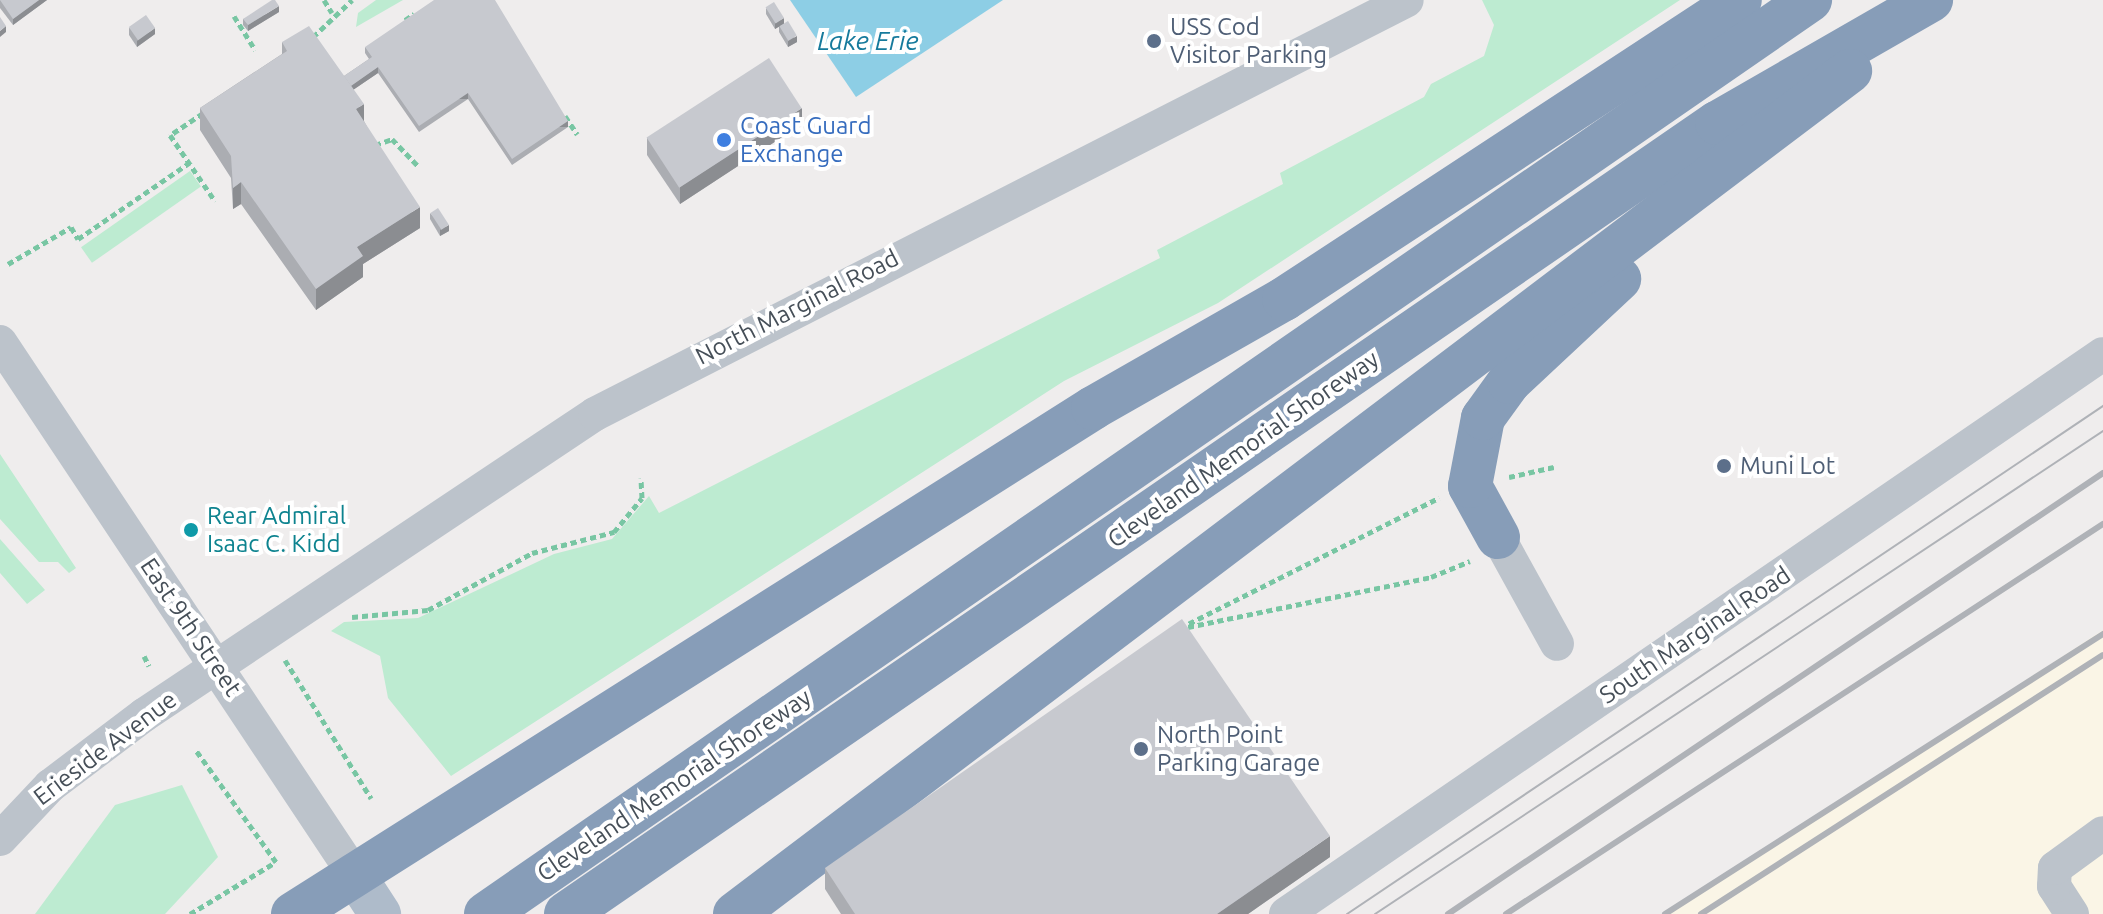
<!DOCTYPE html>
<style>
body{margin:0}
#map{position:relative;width:2103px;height:914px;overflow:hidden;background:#efeded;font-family:Ubuntu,sans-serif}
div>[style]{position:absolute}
.commercial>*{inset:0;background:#faf5e6}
.green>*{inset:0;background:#bdebd1;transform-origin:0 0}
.water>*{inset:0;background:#8dcee5}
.path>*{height:5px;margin-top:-2.5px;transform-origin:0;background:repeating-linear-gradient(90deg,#78c6a3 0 6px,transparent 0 10px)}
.minor>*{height:34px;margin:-17px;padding:0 17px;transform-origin:17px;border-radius:17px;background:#bcc3cb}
.major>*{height:42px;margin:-21px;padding:0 21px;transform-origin:21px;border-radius:21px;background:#aebbca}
.highway>*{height:44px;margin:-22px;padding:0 22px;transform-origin:22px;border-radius:22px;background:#879db8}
.tram>*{height:2px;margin:-1px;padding:0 1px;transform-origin:1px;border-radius:1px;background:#afb2b7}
.rail>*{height:6px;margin:-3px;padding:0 3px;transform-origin:3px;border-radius:3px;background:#afb2b7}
.wall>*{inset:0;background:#abadb2}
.shaded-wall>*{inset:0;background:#8b8d91;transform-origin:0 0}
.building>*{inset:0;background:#c7c9cf;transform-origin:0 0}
.dots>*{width:22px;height:22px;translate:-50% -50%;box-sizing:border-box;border:4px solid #fff;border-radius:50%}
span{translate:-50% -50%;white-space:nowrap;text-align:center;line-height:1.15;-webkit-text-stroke:8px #fff;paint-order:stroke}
.service-label{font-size:24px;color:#4e5e75}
.left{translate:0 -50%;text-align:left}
.shop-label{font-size:24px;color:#366cbe}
.street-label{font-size:24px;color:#464f58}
.culture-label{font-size:24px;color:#0d838f}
.water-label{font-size:26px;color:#167a9c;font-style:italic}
</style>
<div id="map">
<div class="commercial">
<i style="clip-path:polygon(2103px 630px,2103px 914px,1664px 914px)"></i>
</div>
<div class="green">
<i style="clip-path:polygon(376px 0,403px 0,356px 27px,358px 13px)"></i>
<i style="clip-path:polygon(1482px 0,1680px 0,1218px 303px,1064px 381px,451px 776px,388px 698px,380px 656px,331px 631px,344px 622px,418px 618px,554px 554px,612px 539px,649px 496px,659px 513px,1160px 258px,1157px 250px,1283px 184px,1280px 173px,1424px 97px,1431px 84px,1484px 56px,1494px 25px)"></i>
<i style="left:190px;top:171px;width:19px;height:133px;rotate:55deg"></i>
<i style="clip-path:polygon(0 454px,76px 568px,69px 573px,58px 562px,39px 562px,0 519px)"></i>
<i style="clip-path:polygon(0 539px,45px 590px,27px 604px,0 573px)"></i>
<i style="clip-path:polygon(182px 785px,218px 857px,165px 914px,35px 914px,115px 805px)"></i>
</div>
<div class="water">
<i style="clip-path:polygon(790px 0,1003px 0,856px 97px)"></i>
</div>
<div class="path">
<i style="left:324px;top:0;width:15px;rotate:58deg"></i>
<i style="left:234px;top:16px;width:40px;rotate:58deg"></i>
<i style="left:405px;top:20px;width:11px;rotate:-34deg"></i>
<i style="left:313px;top:37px;width:54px;rotate:-43.5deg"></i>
<i style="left:203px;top:113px;width:40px;rotate:146deg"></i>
<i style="left:170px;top:135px;width:80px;rotate:55.7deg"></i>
<i style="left:565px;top:116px;width:22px;rotate:56deg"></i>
<i style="left:375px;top:145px;width:18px;rotate:-19deg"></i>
<i style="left:392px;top:139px;width:40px;rotate:46deg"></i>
<i style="left:8px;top:264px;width:73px;rotate:-30.4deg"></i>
<i style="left:71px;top:227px;width:14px;rotate:60deg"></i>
<i style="left:78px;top:239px;width:135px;rotate:-34.4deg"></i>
<i style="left:1509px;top:477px;width:46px;rotate:-12.5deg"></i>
<i style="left:352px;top:617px;width:76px;rotate:-5.3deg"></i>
<i style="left:428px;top:610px;width:119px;rotate:-28.7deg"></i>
<i style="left:532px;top:553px;width:85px;rotate:-14.4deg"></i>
<i style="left:614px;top:532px;width:44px;rotate:-50.5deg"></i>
<i style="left:642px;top:498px;width:20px;rotate:-93deg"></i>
<i style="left:1188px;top:627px;width:248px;rotate:-11.6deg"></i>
<i style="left:1431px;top:577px;width:42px;rotate:-22.3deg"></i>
<i style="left:1180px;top:628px;width:290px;rotate:-26.7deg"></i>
<i style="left:144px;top:656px;width:11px;rotate:63deg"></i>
<i style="left:285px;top:660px;width:163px;rotate:58.1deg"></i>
<i style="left:190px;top:914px;width:100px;rotate:-31.2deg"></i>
<i style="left:276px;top:862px;width:139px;rotate:-125.6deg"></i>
</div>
<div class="minor">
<i style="left:0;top:342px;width:639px;rotate:56.36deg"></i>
<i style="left:1498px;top:537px;width:122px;rotate:61.1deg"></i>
<i style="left:0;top:839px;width:73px;rotate:-46.7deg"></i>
<i style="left:50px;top:786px;width:118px;rotate:-37.1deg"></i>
<i style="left:144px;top:715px;width:542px;rotate:-33.72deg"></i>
<i style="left:595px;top:414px;width:911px;rotate:-27.01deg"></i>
<i style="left:1286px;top:914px;width:990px;rotate:-34.43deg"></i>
<i style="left:2072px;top:914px;width:33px;rotate:-123deg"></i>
<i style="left:2054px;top:886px;width:18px;rotate:-87deg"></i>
<i style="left:2055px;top:868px;width:59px;rotate:-36.1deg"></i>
</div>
<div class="major">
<i style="left:354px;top:874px;width:48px;rotate:57deg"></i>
</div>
<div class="highway">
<i style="left:1498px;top:537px;width:58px;rotate:-118.8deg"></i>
<i style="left:1470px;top:486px;width:69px;rotate:-79.2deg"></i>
<i style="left:1483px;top:418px;width:44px;rotate:-54.2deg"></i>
<i style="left:1509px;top:382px;width:151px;rotate:-43.1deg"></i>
<i style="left:293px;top:914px;width:947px;rotate:-32.31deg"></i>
<i style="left:1093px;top:408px;width:220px;rotate:-29.7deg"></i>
<i style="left:1284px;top:299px;width:545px;rotate:-33.25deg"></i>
<i style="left:486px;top:914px;width:1609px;rotate:-34.62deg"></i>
<i style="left:566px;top:914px;width:1397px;rotate:-34.5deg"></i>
<i style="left:1717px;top:123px;width:247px;rotate:-29.9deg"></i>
<i style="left:735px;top:914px;width:1398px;rotate:-37.09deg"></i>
</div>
<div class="tram">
<i style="left:1347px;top:914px;width:911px;rotate:-33.9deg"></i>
<i style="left:1375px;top:914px;width:874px;rotate:-33.56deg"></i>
</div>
<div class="rail">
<i style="left:1448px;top:914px;width:790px;rotate:-33.95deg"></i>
<i style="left:1506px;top:914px;width:713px;rotate:-33.16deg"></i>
<i style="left:1665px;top:914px;width:520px;rotate:-32.59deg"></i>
<i style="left:1701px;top:914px;width:478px;rotate:-32.8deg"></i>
</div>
<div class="wall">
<i style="clip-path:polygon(0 0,47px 0,13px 25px,0 8px)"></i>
<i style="clip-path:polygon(766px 8px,784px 24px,797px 42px,788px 47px,779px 32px,779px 26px,775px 29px,766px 14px)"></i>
<i style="clip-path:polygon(279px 12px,248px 31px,243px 25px,243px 19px)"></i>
<i style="clip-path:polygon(129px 28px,155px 34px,137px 47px,129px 35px)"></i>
<i style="clip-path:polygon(282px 42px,344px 76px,369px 59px,365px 53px,365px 47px,568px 127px,512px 165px,468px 99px,419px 132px,378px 73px,353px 90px,364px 121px,420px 228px,363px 264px,363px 277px,316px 310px,241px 204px,233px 209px,231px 178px,200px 130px,200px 108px,282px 54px)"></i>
<i style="clip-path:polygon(802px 124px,680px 204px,647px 155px,647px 138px)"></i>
<i style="clip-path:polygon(430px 213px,449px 231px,440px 236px,430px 219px)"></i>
<i style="clip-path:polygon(1330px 857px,1248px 914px,841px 914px,825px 889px,825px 868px)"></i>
</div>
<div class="shaded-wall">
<i style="clip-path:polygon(39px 0,47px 0,13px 25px,13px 19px)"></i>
<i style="clip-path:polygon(279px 6px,279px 12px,248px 31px,248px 25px)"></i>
<i style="clip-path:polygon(784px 18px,784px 24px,775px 29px,775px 23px)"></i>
<i style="clip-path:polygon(6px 26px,6px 32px,0 37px,0 31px)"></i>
<i style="clip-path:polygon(155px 28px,155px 34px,137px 47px,137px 41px)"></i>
<i style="clip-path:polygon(797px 36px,797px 42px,788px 47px,788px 41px)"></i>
<i style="clip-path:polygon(378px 67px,378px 73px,344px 96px,344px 90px)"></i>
<i style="left:468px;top:93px;width:6px;height:59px;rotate:90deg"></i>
<i style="clip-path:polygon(364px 104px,364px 125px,356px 109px)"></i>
<i style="clip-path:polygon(802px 108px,802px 124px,680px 204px,680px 187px)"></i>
<i style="left:568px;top:121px;width:6px;height:68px;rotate:90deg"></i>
<i style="clip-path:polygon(241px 182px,241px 204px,233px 209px,233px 188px)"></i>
<i style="clip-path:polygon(420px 207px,420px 228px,363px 264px,363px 277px,316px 310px,316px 289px,357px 247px)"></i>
<i style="clip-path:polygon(449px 225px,449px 231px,440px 236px,440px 230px)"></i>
<i style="clip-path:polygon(1330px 836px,1330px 857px,1248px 914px,1217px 914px)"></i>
</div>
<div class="building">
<i style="clip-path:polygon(0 0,39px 0,13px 19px)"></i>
<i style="clip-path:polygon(272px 0,275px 0,279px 6px,248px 25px,243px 19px)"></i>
<i style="clip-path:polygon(434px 0,495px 0,568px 121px,512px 159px,468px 93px,419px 126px,378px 67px,351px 86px,344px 76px,372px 57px,365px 47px)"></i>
<i style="left:774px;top:2px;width:19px;height:10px;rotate:58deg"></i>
<i style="left:146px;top:15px;width:16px;height:21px;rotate:55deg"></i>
<i style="clip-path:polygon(0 17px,6px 26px,0 31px)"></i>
<i style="left:788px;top:21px;width:17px;height:10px;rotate:59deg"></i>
<i style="clip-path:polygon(309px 26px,364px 104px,356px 109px,420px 207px,357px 247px,363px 256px,316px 289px,241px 182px,233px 188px,231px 156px,200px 108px,287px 51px,282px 42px)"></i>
<i style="left:769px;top:58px;width:60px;height:146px;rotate:57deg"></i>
<i style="left:438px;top:208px;width:20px;height:9px;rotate:57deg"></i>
<i style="clip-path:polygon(1182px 619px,1330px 836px,1217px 914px,855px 914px,825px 868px)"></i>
</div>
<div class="dots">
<i style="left:1154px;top:41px;background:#5c6f8a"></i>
<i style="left:724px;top:140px;background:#3f7fe0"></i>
<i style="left:1724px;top:466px;background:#5c6f8a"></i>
<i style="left:191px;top:530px;background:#0f9aa8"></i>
<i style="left:1141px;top:749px;background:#5c6f8a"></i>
</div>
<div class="service-label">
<span class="left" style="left:1170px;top:41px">USS Cod<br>Visitor Parking</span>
<span class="left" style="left:1740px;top:466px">Muni Lot</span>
<span class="left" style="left:1157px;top:749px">North Point<br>Parking Garage</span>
</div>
<div class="shop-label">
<span class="left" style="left:740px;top:140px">Coast Guard<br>Exchange</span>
</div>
<div class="street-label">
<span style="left:797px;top:307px;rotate:-27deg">North Marginal Road</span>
<span style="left:1243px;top:449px;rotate:-35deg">Cleveland Memorial Shoreway</span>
<span style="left:191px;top:627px;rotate:56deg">East 9th Street</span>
<span style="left:1695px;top:635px;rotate:-34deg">South Marginal Road</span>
<span style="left:105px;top:748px;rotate:-37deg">Erieside Avenue</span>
<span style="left:674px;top:785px;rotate:-34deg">Cleveland Memorial Shoreway</span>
</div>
<div class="culture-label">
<span class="left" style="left:207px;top:530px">Rear Admiral<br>Isaac C. Kidd</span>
</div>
<div class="water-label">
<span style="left:868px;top:41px">Lake Erie</span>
</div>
</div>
